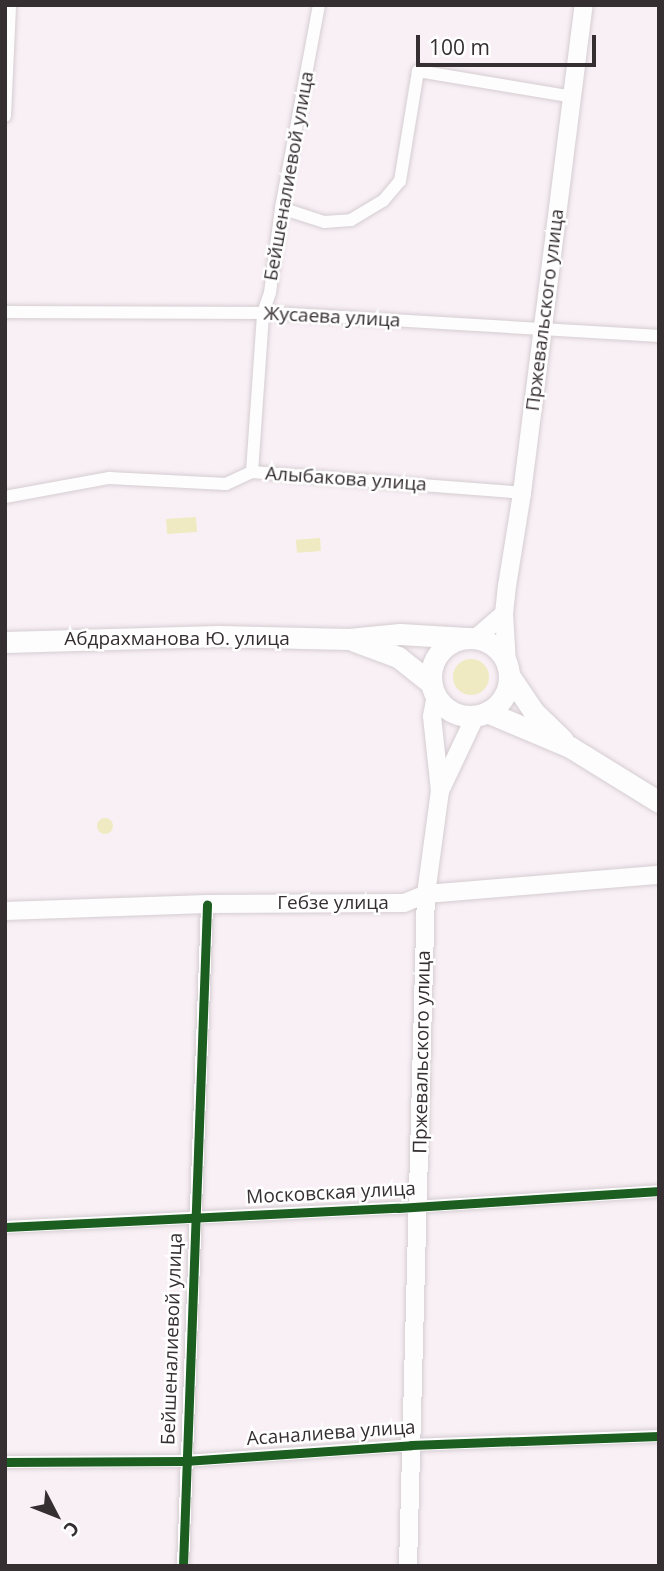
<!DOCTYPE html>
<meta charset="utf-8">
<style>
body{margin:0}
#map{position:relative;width:664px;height:1571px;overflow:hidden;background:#f9f0f5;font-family:"Open Sans",sans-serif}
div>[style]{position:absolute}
.green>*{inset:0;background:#efeac2;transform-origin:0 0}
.round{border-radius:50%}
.roads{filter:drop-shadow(0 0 2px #d4cdd1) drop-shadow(0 0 2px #d4cdd1)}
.minor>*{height:12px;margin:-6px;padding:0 6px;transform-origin:6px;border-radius:6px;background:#fefdfe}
.secondary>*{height:18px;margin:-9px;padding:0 9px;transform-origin:9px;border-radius:9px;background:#fefdfe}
.trunk>*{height:21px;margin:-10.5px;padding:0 10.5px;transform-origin:10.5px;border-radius:10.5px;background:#fefdfe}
.trunk>.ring{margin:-10.5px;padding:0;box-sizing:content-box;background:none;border:21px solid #fefdfe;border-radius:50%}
.cycleway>*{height:9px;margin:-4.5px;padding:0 4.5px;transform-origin:4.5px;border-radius:4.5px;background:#1b5e20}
span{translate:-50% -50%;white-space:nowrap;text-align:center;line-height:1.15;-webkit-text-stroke:5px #fff;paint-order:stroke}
.street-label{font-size:19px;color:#362f32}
.frame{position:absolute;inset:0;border:7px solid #362f32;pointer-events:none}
.north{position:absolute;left:21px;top:1480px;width:70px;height:70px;-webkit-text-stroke:5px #fff;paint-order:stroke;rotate:132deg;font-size:19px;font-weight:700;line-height:28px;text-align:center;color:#362f32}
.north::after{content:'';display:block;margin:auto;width:24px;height:32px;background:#362f32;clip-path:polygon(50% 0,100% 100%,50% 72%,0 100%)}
.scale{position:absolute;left:416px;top:35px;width:180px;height:32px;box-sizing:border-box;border:4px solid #362f32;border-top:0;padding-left:9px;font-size:21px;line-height:24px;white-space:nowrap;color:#362f32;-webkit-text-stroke:5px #fff;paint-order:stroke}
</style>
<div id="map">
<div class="green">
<i style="left:196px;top:517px;width:15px;height:30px;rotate:86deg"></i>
<i style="left:320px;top:538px;width:13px;height:24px;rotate:86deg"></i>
<i class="round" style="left:453px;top:659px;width:36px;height:36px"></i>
<i class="round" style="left:97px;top:818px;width:16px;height:16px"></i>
</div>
<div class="roads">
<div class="minor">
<i style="left:5px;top:116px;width:111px;rotate:-87.4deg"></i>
<i style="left:281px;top:208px;width:45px;rotate:18deg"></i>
<i style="left:324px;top:222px;width:27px;rotate:-4deg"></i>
<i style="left:351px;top:220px;width:37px;rotate:-31deg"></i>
<i style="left:383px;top:201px;width:26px;rotate:-50deg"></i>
<i style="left:400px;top:181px;width:111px;rotate:-80.7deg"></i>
<i style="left:418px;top:71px;width:157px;rotate:9.5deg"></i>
<i style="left:5px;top:312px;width:268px;rotate:0.2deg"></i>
<i style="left:273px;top:313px;width:387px;rotate:3.4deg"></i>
<i style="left:252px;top:472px;width:159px;rotate:-86deg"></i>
<i style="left:263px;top:313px;width:21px;rotate:-71deg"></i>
<i style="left:270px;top:293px;width:86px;rotate:-82.6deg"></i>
<i style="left:281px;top:208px;width:207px;rotate:-79.4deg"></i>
<i style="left:5px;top:497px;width:106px;rotate:-10.4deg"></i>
<i style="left:109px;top:478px;width:117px;rotate:2.9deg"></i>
<i style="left:226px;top:484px;width:29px;rotate:-25deg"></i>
<i style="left:252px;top:472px;width:271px;rotate:4.4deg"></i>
<i style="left:5px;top:1227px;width:393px;rotate:-2.8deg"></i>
<i style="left:398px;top:1208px;width:262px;rotate:-3.7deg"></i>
<i style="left:5px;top:1462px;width:180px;rotate:-0.3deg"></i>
<i style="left:185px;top:1461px;width:227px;rotate:-4deg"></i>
<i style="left:411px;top:1445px;width:248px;rotate:-2.1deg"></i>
<i style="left:183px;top:1566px;width:662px;rotate:-87.92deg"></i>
</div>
<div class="secondary">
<i style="left:476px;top:638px;width:37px;rotate:-41deg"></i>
<i style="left:507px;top:664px;width:50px;rotate:-93.4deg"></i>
<i style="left:504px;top:614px;width:28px;rotate:-84deg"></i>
<i style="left:507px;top:586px;width:94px;rotate:-80.8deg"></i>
<i style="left:522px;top:493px;width:492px;rotate:-82.8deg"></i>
<i style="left:440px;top:791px;width:84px;rotate:-64.7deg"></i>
<i style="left:5px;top:911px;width:202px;rotate:-2deg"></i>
<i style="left:207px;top:904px;width:197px;rotate:-0.3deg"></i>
<i style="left:404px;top:903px;width:24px;rotate:-22deg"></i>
<i style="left:426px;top:894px;width:234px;rotate:-4.7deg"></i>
<i style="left:408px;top:1566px;width:672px;rotate:-88.47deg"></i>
<i style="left:426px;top:894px;width:104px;rotate:-82.3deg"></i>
<i style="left:440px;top:791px;width:75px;rotate:-96.1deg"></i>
<i style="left:432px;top:716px;width:21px;rotate:-79deg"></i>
</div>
<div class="trunk">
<i class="ring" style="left:431px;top:638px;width:57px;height:57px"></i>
<i style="left:354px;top:641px;width:47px;rotate:20deg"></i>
<i style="left:398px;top:657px;width:43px;rotate:38.5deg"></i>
<i style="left:5px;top:642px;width:213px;rotate:-1.6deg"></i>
<i style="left:218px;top:636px;width:131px;rotate:1.3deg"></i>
<i style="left:349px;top:639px;width:51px;rotate:-5.6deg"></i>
<i style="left:400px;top:634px;width:66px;rotate:3.5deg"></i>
<i style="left:509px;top:675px;width:45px;rotate:56deg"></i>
<i style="left:534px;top:712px;width:40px;rotate:44deg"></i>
<i style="left:487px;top:712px;width:90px;rotate:22.9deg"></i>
<i style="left:570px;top:747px;width:105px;rotate:31.7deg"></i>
</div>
</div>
<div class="cycleway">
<i style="left:5px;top:1227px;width:393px;rotate:-2.8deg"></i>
<i style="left:398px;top:1208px;width:262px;rotate:-3.7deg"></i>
<i style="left:5px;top:1462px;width:180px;rotate:-0.3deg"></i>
<i style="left:185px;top:1461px;width:227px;rotate:-4deg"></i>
<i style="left:411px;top:1445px;width:248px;rotate:-2.1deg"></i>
<i style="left:183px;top:1566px;width:662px;rotate:-87.92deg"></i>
</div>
<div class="street-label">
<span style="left:289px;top:176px;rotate:-80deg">Бейшеналиевой улица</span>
<span style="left:545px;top:310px;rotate:-83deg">Пржевальского улица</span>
<span style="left:332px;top:317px;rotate:3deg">Жусаева улица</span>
<span style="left:346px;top:479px;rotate:4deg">Алыбакова улица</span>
<span style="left:177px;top:639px">Абдрахманова Ю. улица</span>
<span style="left:333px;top:903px">Гебзе улица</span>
<span style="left:422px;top:1052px;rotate:-89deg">Пржевальского улица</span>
<span style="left:331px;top:1193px;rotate:-3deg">Московская улица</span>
<span style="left:172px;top:1339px;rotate:-88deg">Бейшеналиевой улица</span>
<span style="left:331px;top:1433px;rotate:-4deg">Асаналиева улица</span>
</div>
<div class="frame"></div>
<div class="north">С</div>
<div class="scale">100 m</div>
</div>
